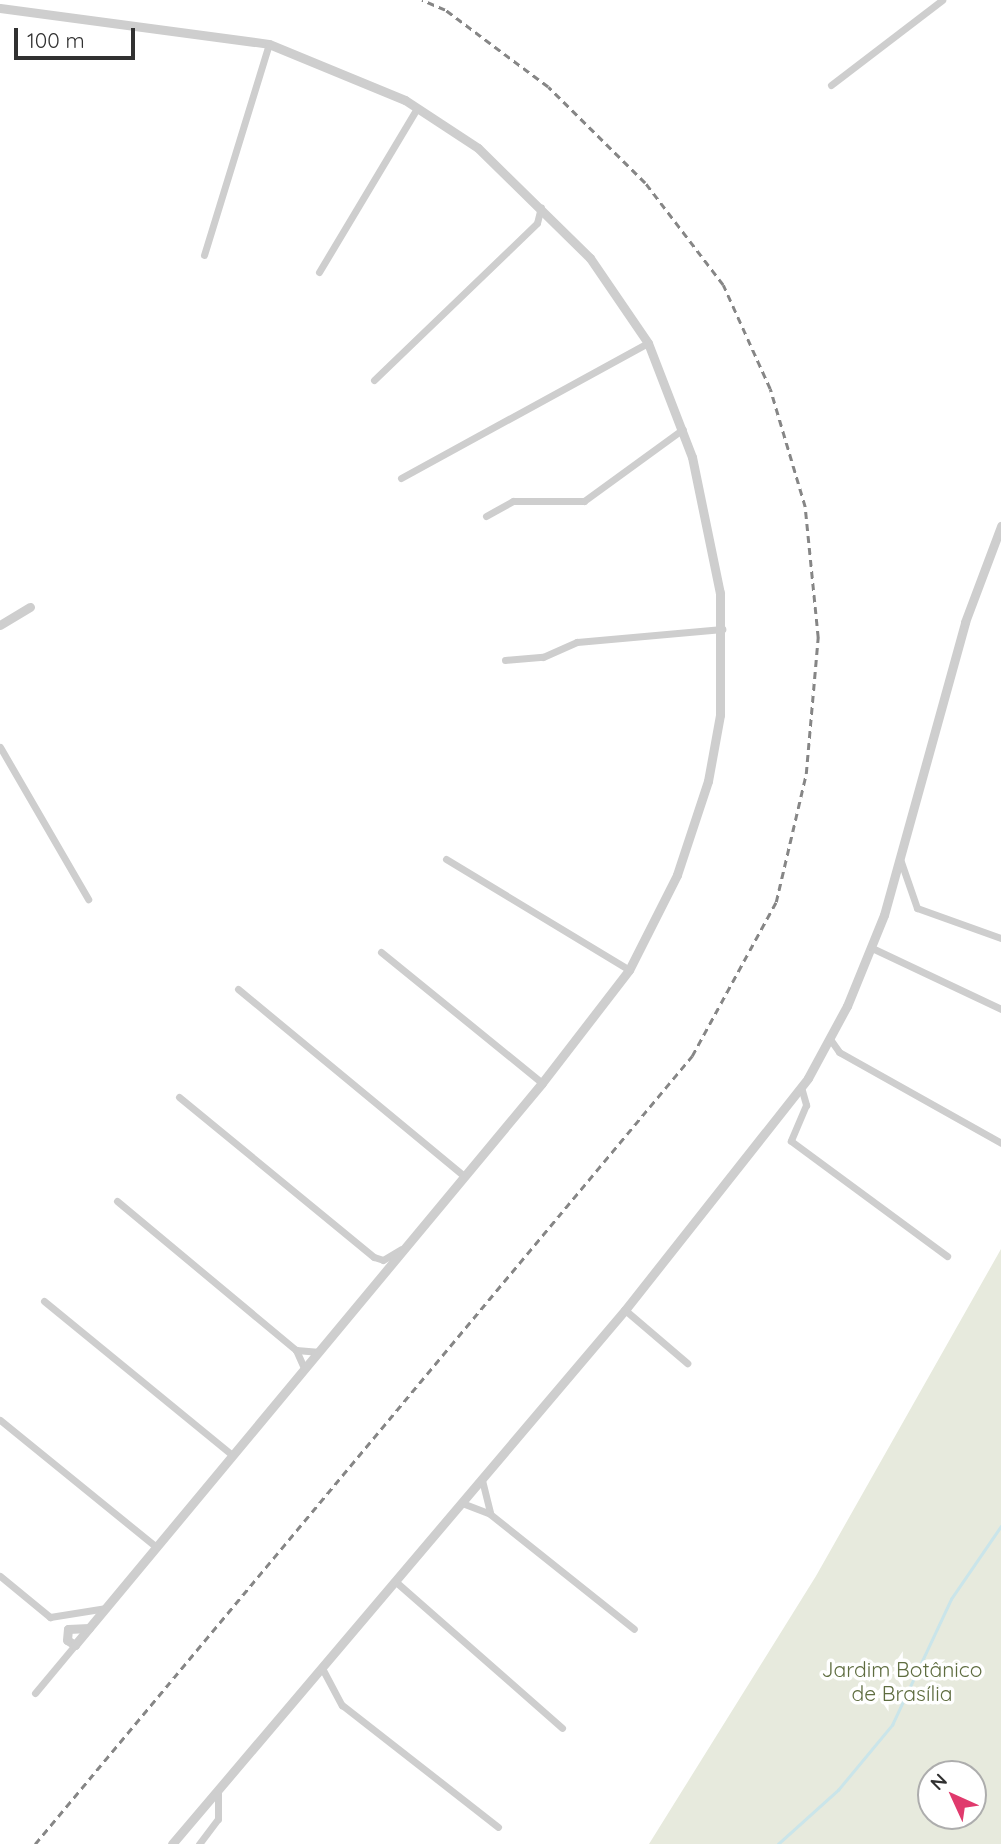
<!DOCTYPE html>
<meta charset="utf-8">
<style>
body{margin:0}
#map{position:relative;width:1001px;height:1844px;overflow:hidden;background:#fff;font-family:Quicksand,sans-serif}
div>[style]{position:absolute}
.green>*{inset:0;background:#e7eadd}
.stream>*{height:2.5px;margin:-1.25px;padding:0 1.25px;transform-origin:1.25px;border-radius:1.25px;background:#cae5ea}
.minor>*{height:7px;margin:-3.5px;padding:0 3.5px;transform-origin:3.5px;border-radius:3.5px;background:#cecece}
.tertiary>*{height:9px;margin:-4.5px;padding:0 4.5px;transform-origin:4.5px;border-radius:4.5px;background:#cecece}
.rail>*{height:2.5px;margin-top:-1.25px;transform-origin:0;background:repeating-linear-gradient(90deg,#868686 0 7px,transparent 0 12px)}
span{translate:-50% -50%;white-space:nowrap;text-align:center;line-height:1.15;-webkit-text-stroke:7px #fff;paint-order:stroke}
.park-label{font-size:21px;color:#5e6c3f}
.north{position:absolute;left:917px;top:1760px;width:70px;height:70px;box-sizing:border-box;background:#fff;border:2px solid #adadad;border-radius:50%;rotate:315deg;font-size:19px;font-weight:700;line-height:28px;text-align:center;color:#313131}
.north::after{content:'';display:block;margin:auto;width:24px;height:32px;background:#e03a6d;clip-path:polygon(50% 0,100% 100%,50% 72%,0 100%)}
.scale{position:absolute;left:14px;top:28px;width:121px;height:32px;box-sizing:border-box;border:4px solid #313131;border-top:0;padding-left:9px;font-size:21px;line-height:24px;white-space:nowrap;color:#313131;-webkit-text-stroke:5px #fff;paint-order:stroke}
</style>
<div id="map">
<div class="green">
<i style="clip-path:polygon(evenodd,1001px 1249px,1001px 1844px,649px 1844px,816px 1576px,1001px 1249px,973px 1774px,973px 1816px,931px 1816px,931px 1774px,973px 1774px)"></i>
</div>
<div class="stream">
<i style="left:778px;top:1844px;width:81px;rotate:-42deg"></i>
<i style="left:838px;top:1790px;width:85px;rotate:-50.3deg"></i>
<i style="left:892px;top:1725px;width:139px;rotate:-64.9deg"></i>
<i style="left:951px;top:1599px;width:88px;rotate:-55.6deg"></i>
</div>
<div class="minor">
<i style="left:831px;top:85px;width:140px;rotate:-37.4deg"></i>
<i style="left:204px;top:255px;width:221px;rotate:-72.9deg"></i>
<i style="left:319px;top:272px;width:191px;rotate:-59.1deg"></i>
<i style="left:374px;top:380px;width:226px;rotate:-43.9deg"></i>
<i style="left:537px;top:223px;width:16px;rotate:-76deg"></i>
<i style="left:401px;top:478px;width:281px;rotate:-28.7deg"></i>
<i style="left:486px;top:516px;width:31px;rotate:-29deg"></i>
<i style="left:513px;top:501px;width:71px"></i>
<i style="left:584px;top:501px;width:122px;rotate:-36deg"></i>
<i style="left:505px;top:660px;width:38px;rotate:-5deg"></i>
<i style="left:543px;top:657px;width:37px;rotate:-24deg"></i>
<i style="left:577px;top:642px;width:146px;rotate:-5.1deg"></i>
<i style="left:0;top:747px;width:176px;rotate:59.9deg"></i>
<i style="left:446px;top:859px;width:214px;rotate:31.2deg"></i>
<i style="left:900px;top:859px;width:52px;rotate:70.9deg"></i>
<i style="left:917px;top:908px;width:89px;rotate:19.7deg"></i>
<i style="left:872px;top:948px;width:143px;rotate:25.3deg"></i>
<i style="left:381px;top:952px;width:208px;rotate:39.1deg"></i>
<i style="left:238px;top:989px;width:293px;rotate:39.6deg"></i>
<i style="left:830px;top:1039px;width:16px;rotate:55deg"></i>
<i style="left:839px;top:1052px;width:186px;rotate:29.3deg"></i>
<i style="left:801px;top:1087px;width:19px;rotate:74deg"></i>
<i style="left:806px;top:1105px;width:39px;rotate:113deg"></i>
<i style="left:791px;top:1141px;width:194px;rotate:36.4deg"></i>
<i style="left:179px;top:1097px;width:252px;rotate:39.4deg"></i>
<i style="left:374px;top:1257px;width:9px;rotate:18deg"></i>
<i style="left:383px;top:1260px;width:21px;rotate:-31deg"></i>
<i style="left:117px;top:1201px;width:233px;rotate:39.8deg"></i>
<i style="left:296px;top:1350px;width:20px;rotate:66deg"></i>
<i style="left:44px;top:1301px;width:243px;rotate:39.3deg"></i>
<i style="left:625px;top:1310px;width:82px;rotate:40.5deg"></i>
<i style="left:296px;top:1350px;width:21px;rotate:5deg"></i>
<i style="left:0;top:1420px;width:201px;rotate:39.1deg"></i>
<i style="left:482px;top:1480px;width:34px;rotate:76deg"></i>
<i style="left:462px;top:1503px;width:30px;rotate:21deg"></i>
<i style="left:490px;top:1514px;width:184px;rotate:38.6deg"></i>
<i style="left:0;top:1576px;width:65px;rotate:39.4deg"></i>
<i style="left:50px;top:1617px;width:57px;rotate:-9.1deg"></i>
<i style="left:396px;top:1582px;width:221px;rotate:41.3deg"></i>
<i style="left:323px;top:1670px;width:40px;rotate:62deg"></i>
<i style="left:342px;top:1705px;width:198px;rotate:38deg"></i>
<i style="left:35px;top:1693px;width:62px;rotate:-50.2deg"></i>
<i style="left:199px;top:1844px;width:31px;rotate:-53deg"></i>
<i style="left:218px;top:1819px;width:29px;rotate:-90deg"></i>
</div>
<div class="tertiary">
<i style="left:0;top:8px;width:271px;rotate:7.6deg"></i>
<i style="left:269px;top:44px;width:147px;rotate:22.4deg"></i>
<i style="left:405px;top:100px;width:87px;rotate:33.3deg"></i>
<i style="left:478px;top:148px;width:157px;rotate:44.5deg"></i>
<i style="left:590px;top:258px;width:103px;rotate:55.7deg"></i>
<i style="left:648px;top:343px;width:122px;rotate:68.9deg"></i>
<i style="left:692px;top:457px;width:139px;rotate:78.4deg"></i>
<i style="left:720px;top:593px;width:122px;rotate:90deg"></i>
<i style="left:720px;top:715px;width:67px;rotate:100.3deg"></i>
<i style="left:708px;top:781px;width:99px;rotate:108.3deg"></i>
<i style="left:677px;top:875px;width:106px;rotate:116.8deg"></i>
<i style="left:629px;top:970px;width:143px;rotate:127.6deg"></i>
<i style="left:542px;top:1083px;width:731px;rotate:129.73deg"></i>
<i style="left:75px;top:1645px;width:9px;rotate:-148deg"></i>
<i style="left:67px;top:1640px;width:11px;rotate:-85deg"></i>
<i style="left:68px;top:1629px;width:21px;rotate:-3deg"></i>
<i style="left:0;top:625px;width:35px;rotate:-31deg"></i>
<i style="left:172px;top:1844px;width:700px;rotate:-49.69deg"></i>
<i style="left:625px;top:1310px;width:295px;rotate:-51.7deg"></i>
<i style="left:808px;top:1078px;width:82px;rotate:-61.6deg"></i>
<i style="left:847px;top:1006px;width:98px;rotate:-67.9deg"></i>
<i style="left:884px;top:915px;width:304px;rotate:-74.5deg"></i>
<i style="left:965px;top:622px;width:103px;rotate:-69.4deg"></i>
</div>
<div class="rail">
<i style="left:35px;top:1844px;width:1026px;rotate:-50.18deg"></i>
<i style="left:692px;top:1056px;width:175px;rotate:-61.4deg"></i>
<i style="left:776px;top:902px;width:131px;rotate:-76.8deg"></i>
<i style="left:806px;top:774px;width:137px;rotate:-85deg"></i>
<i style="left:818px;top:638px;width:132px;rotate:-95.7deg"></i>
<i style="left:805px;top:507px;width:123px;rotate:-106.5deg"></i>
<i style="left:770px;top:389px;width:114px;rotate:-114.3deg"></i>
<i style="left:723px;top:285px;width:128px;rotate:-127.4deg"></i>
<i style="left:645px;top:183px;width:136px;rotate:-135.3deg"></i>
<i style="left:548px;top:87px;width:129px;rotate:-143.2deg"></i>
<i style="left:445px;top:10px;width:25px;rotate:-157deg"></i>
</div>
<div class="park-label">
<span style="left:902px;top:1681px">Jardim Botânico<br>de Brasília</span>
</div>
<div class="north">N</div>
<div class="scale">100 m</div>
</div>
